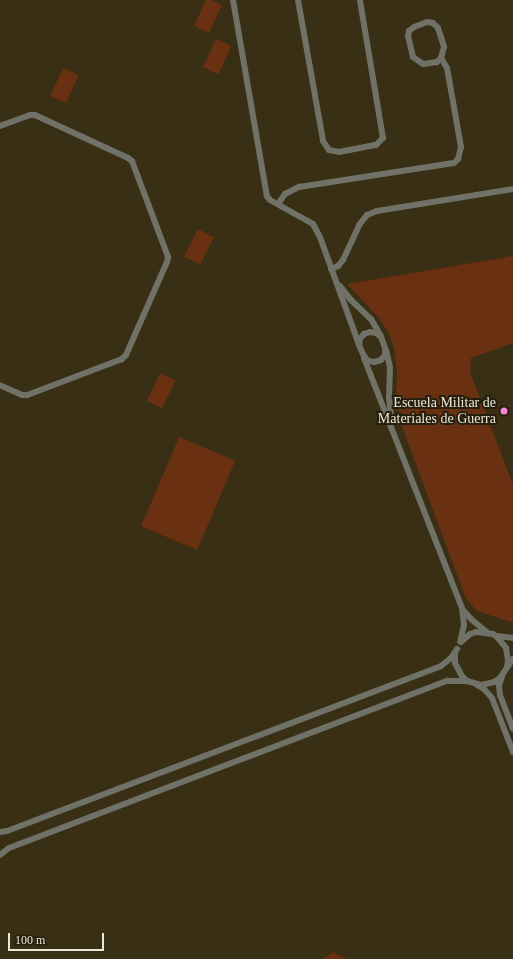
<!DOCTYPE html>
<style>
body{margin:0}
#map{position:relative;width:513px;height:959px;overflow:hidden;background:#302915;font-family:Georgia,serif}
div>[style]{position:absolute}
.built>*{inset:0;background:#382f14;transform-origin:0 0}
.green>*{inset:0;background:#693012;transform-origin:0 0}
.minor>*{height:6px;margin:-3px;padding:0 3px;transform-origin:3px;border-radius:3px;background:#707167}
.dots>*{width:11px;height:11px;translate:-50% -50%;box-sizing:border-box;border:2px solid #261f0c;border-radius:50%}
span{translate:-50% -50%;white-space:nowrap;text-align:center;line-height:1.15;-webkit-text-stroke:4px #261f0c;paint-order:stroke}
.poi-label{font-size:14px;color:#eae6d9}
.right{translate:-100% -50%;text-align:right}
.scale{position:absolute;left:8px;top:933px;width:96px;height:18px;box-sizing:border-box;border:2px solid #eae6d9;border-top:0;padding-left:5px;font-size:12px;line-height:14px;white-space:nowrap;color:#eae6d9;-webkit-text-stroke:3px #261f0c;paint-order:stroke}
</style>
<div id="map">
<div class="built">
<i style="left:0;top:0;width:513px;height:959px"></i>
</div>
<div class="green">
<i style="clip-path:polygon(206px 0,212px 0,222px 5px,209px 33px,194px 26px)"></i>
<i style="left:216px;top:39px;width:17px;height:31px;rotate:25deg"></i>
<i style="left:63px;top:68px;width:17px;height:31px;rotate:24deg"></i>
<i style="left:198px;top:229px;width:18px;height:31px;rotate:27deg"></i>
<i style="clip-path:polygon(513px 256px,513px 343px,471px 358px,470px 372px,513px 485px,513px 621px,508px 621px,477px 611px,466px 599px,400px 421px,396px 397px,397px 372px,394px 348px,389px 334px,379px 318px,347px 284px)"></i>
<i style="left:160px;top:373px;width:17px;height:31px;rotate:25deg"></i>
<i style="left:179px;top:437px;width:61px;height:97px;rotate:23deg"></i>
<i style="clip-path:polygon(333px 952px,347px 959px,323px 959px)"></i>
</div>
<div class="minor">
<i style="left:233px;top:0;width:199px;rotate:80.2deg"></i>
<i style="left:267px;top:196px;width:5px;rotate:53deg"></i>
<i style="left:270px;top:200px;width:49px;rotate:29.2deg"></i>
<i style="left:313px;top:224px;width:15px;rotate:62deg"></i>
<i style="left:320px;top:237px;width:115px;rotate:70.1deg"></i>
<i style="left:359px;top:345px;width:12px;rotate:66deg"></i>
<i style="left:364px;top:356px;width:6px;rotate:51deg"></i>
<i style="left:368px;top:361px;width:6px;rotate:9deg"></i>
<i style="left:374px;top:362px;width:7px;rotate:-16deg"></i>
<i style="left:381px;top:360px;width:6px;rotate:-51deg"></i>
<i style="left:385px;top:355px;width:7px;rotate:-90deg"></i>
<i style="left:385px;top:348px;width:12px;rotate:-110deg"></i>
<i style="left:381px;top:337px;width:6px;rotate:-141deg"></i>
<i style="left:376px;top:333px;width:6px;rotate:-171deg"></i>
<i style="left:370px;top:332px;width:6px;rotate:162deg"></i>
<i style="left:364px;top:334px;width:6px;rotate:129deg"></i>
<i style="left:360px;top:339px;width:6px;rotate:99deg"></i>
<i style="left:298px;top:0;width:143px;rotate:79.9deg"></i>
<i style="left:323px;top:141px;width:11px;rotate:56deg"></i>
<i style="left:329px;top:150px;width:10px;rotate:11deg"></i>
<i style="left:339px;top:152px;width:38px;rotate:-11deg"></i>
<i style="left:376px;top:145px;width:10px;rotate:-45deg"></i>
<i style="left:383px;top:138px;width:140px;rotate:-99.5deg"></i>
<i style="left:427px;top:22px;width:6px;rotate:9deg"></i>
<i style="left:433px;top:23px;width:7px;rotate:45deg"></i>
<i style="left:438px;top:28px;width:20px;rotate:72deg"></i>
<i style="left:444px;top:47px;width:11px;rotate:105deg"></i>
<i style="left:441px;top:58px;width:6px;rotate:135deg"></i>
<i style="left:437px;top:62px;width:14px;rotate:172deg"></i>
<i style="left:423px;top:64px;width:12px;rotate:-145deg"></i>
<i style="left:413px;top:57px;width:22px;rotate:-103deg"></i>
<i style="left:408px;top:36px;width:5px;rotate:-79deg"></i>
<i style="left:409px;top:31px;width:6px;rotate:-39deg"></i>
<i style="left:414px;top:27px;width:14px;rotate:-21deg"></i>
<i style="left:0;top:126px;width:32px;rotate:-20deg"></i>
<i style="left:30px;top:115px;width:5px"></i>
<i style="left:35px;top:115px;width:102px;rotate:24.8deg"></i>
<i style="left:128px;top:158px;width:5px;rotate:37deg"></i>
<i style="left:132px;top:161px;width:103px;rotate:69.4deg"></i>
<i style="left:168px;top:257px;width:5px;rotate:101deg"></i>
<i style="left:167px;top:262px;width:102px;rotate:113.8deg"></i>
<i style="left:126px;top:355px;width:6px;rotate:135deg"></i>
<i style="left:122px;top:359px;width:102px;rotate:159.2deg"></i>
<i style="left:27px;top:395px;width:5px;rotate:180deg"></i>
<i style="left:22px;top:395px;width:24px;rotate:-156deg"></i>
<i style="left:278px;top:204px;width:12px;rotate:-55deg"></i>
<i style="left:285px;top:194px;width:16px;rotate:-27deg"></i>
<i style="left:299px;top:187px;width:150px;rotate:-8.8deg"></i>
<i style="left:447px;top:164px;width:7px;rotate:-8deg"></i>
<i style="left:454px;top:163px;width:6px;rotate:-45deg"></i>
<i style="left:458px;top:159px;width:12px;rotate:-76deg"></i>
<i style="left:461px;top:147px;width:80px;rotate:-100deg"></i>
<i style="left:447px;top:68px;width:12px;rotate:-121deg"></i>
<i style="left:331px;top:269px;width:8px;rotate:-23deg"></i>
<i style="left:338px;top:266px;width:8px;rotate:-50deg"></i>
<i style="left:343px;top:260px;width:38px;rotate:-65deg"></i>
<i style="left:359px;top:225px;width:13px;rotate:-51deg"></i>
<i style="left:367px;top:215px;width:11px;rotate:-22deg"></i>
<i style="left:377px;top:211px;width:138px;rotate:-9.2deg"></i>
<i style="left:340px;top:286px;width:18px;rotate:52deg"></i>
<i style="left:351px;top:300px;width:28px;rotate:44deg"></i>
<i style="left:371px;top:319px;width:20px;rotate:60deg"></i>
<i style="left:386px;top:350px;width:18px;rotate:77deg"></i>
<i style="left:390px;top:368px;width:29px;rotate:92deg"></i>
<i style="left:389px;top:397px;width:19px;rotate:84deg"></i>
<i style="left:364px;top:358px;width:269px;rotate:68.6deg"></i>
<i style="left:462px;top:608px;width:17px;rotate:83deg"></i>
<i style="left:464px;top:625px;width:17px;rotate:103deg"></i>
<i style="left:463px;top:610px;width:13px;rotate:48deg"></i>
<i style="left:472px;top:620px;width:19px;rotate:39deg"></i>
<i style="left:497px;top:636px;width:16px;rotate:7deg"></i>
<i style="left:461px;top:642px;width:12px;rotate:-42deg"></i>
<i style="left:470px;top:634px;width:6px;rotate:-18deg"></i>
<i style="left:476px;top:632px;width:17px;rotate:7deg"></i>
<i style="left:493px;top:634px;width:6px;rotate:39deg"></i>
<i style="left:498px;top:638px;width:13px;rotate:51deg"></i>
<i style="left:506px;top:648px;width:12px;rotate:81deg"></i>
<i style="left:508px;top:660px;width:7px;rotate:98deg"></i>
<i style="left:455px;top:654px;width:9px;rotate:90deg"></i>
<i style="left:455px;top:663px;width:15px;rotate:62deg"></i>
<i style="left:462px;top:676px;width:7px;rotate:45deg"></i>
<i style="left:467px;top:681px;width:15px;rotate:16deg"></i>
<i style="left:481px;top:685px;width:13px;rotate:-13deg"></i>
<i style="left:494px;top:682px;width:7px;rotate:-34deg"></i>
<i style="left:500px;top:678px;width:23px;rotate:-56deg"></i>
<i style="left:502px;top:676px;width:10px;rotate:107deg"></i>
<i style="left:499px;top:686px;width:9px;rotate:84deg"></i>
<i style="left:500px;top:695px;width:36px;rotate:69deg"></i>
<i style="left:477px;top:685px;width:8px;rotate:30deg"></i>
<i style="left:484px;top:689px;width:12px;rotate:48deg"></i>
<i style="left:492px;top:698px;width:58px;rotate:68.7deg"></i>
<i style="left:0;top:832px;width:7px;rotate:-8deg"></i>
<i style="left:7px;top:831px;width:464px;rotate:-20.8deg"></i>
<i style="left:441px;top:666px;width:13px;rotate:-39deg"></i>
<i style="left:451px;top:658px;width:11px;rotate:-56deg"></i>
<i style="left:0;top:855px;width:11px;rotate:-38deg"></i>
<i style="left:9px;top:848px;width:469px;rotate:-20.9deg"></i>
<i style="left:447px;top:681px;width:20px"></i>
</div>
<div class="dots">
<i style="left:504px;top:411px;background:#fe85df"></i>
</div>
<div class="poi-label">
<span class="right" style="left:496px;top:411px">Escuela Militar de<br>Materiales de Guerra</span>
</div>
<div class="scale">100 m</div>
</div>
